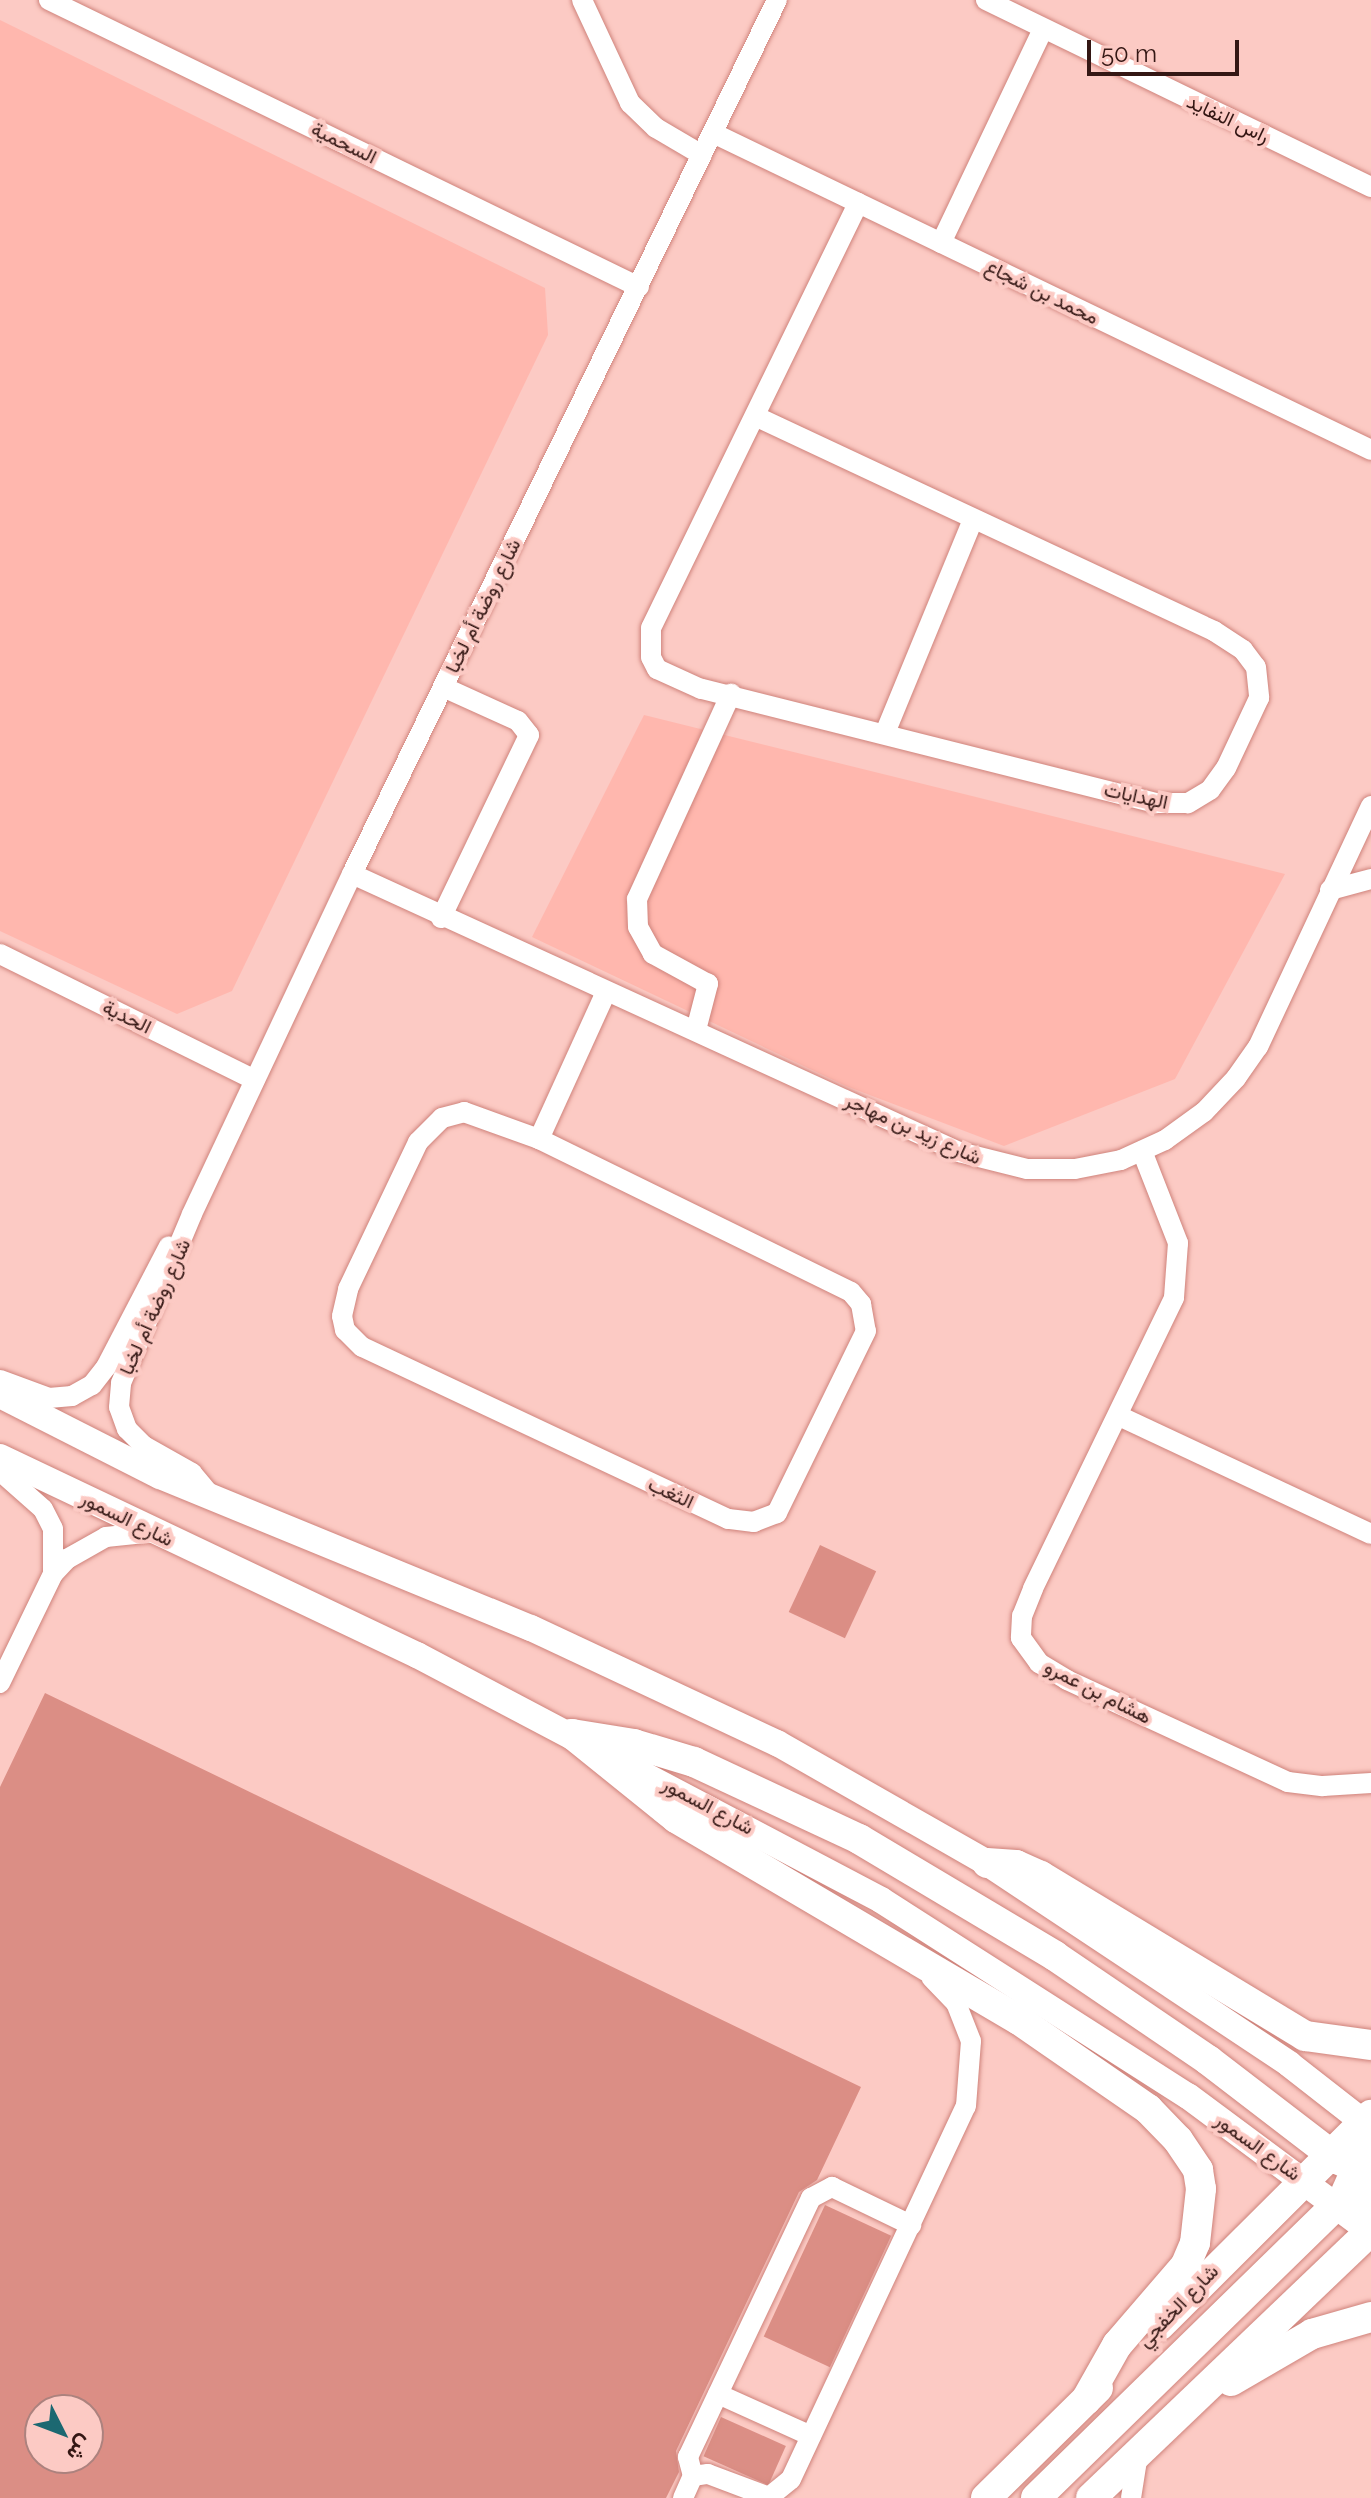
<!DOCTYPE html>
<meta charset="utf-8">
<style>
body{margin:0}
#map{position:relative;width:1371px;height:2498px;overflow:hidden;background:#fccac4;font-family:Raleway,Vazirmatn,sans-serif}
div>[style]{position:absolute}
.built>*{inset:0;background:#ffb7ae}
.building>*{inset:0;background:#db8e85;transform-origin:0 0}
.roads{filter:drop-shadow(0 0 2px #cf837b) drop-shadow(0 0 2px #cf837b)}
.minor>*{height:20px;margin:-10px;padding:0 10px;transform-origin:10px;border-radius:10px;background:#fff}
.major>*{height:26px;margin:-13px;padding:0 13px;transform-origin:13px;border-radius:13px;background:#fff}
.highway>*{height:30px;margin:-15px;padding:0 15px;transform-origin:15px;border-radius:15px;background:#fff}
span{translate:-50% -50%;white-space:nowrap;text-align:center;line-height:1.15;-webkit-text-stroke:8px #fccac4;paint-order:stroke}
.street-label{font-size:20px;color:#341714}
.north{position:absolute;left:24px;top:2394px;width:80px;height:80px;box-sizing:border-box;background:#fccac4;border:2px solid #ac827e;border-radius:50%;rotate:132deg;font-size:22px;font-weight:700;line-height:32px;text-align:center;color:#341714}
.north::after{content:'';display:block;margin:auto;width:28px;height:36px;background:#1c6871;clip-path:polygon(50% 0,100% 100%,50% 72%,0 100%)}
.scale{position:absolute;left:1087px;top:40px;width:152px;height:36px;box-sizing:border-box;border:4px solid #341714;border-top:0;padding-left:10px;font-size:24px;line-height:28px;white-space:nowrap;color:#341714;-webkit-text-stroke:6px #fccac4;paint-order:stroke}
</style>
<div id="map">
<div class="built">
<i style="clip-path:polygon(0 20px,545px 288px,548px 335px,232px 991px,177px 1014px,0 931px)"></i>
<i style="clip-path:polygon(644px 715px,976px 797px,1285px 874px,1175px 1079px,1004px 1146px,846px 1086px,532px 937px)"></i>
</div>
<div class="building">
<i style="left:820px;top:1545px;width:62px;height:74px;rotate:25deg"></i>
<i style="clip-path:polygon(evenodd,45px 1693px,861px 2087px,817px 2180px,799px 2192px,676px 2451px,679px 2472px,666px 2498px,0 2498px,0 1787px,45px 1693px,40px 2410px,88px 2410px,88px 2458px,40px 2458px,40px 2410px)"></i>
<i style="left:825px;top:2205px;width:73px;height:145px;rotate:25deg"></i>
<i style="left:721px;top:2417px;width:71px;height:43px;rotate:24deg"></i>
</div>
<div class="roads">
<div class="minor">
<i style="left:49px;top:0;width:656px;rotate:25.94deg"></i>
<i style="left:582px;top:0;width:114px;rotate:65deg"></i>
<i style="left:630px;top:103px;width:36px;rotate:44deg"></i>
<i style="left:656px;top:128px;width:53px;rotate:30.4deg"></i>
<i style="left:986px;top:0;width:428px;rotate:25.9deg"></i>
<i style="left:713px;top:133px;width:730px;rotate:25.72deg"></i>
<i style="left:941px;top:243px;width:235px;rotate:-64.5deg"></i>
<i style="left:757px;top:417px;width:505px;rotate:25.09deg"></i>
<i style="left:1214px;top:631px;width:35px;rotate:33deg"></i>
<i style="left:1243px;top:650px;width:21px;rotate:53deg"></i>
<i style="left:1256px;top:667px;width:31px;rotate:84deg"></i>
<i style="left:1259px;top:698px;width:77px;rotate:115.2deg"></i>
<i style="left:1226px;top:768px;width:27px;rotate:126deg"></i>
<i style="left:1210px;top:790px;width:26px;rotate:149deg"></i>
<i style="left:1188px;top:803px;width:32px;rotate:180deg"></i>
<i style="left:1156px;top:803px;width:469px;rotate:-165.9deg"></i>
<i style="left:701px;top:689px;width:48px;rotate:-155.6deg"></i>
<i style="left:657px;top:669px;width:13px;rotate:-117deg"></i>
<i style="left:651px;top:657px;width:29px;rotate:-90deg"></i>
<i style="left:651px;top:628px;width:473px;rotate:-64deg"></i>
<i style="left:885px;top:733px;width:230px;rotate:-67.6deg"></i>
<i style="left:352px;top:874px;width:668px;rotate:24.61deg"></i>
<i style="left:959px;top:1152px;width:70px;rotate:14deg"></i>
<i style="left:1027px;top:1169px;width:48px"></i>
<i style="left:1075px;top:1169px;width:47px;rotate:-11.1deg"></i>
<i style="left:1121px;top:1160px;width:48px;rotate:-24.4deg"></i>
<i style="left:1165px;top:1140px;width:48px;rotate:-35.7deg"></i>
<i style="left:1204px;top:1112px;width:47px;rotate:-46.7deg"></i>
<i style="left:1236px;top:1078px;width:38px;rotate:-55deg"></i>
<i style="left:1258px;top:1047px;width:266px;rotate:-64.9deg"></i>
<i style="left:1330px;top:890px;width:42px;rotate:-15deg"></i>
<i style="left:441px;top:918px;width:203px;rotate:-64.3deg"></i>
<i style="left:529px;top:735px;width:18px;rotate:-128deg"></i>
<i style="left:518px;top:721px;width:82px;rotate:-155.6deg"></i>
<i style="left:0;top:954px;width:284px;rotate:26.3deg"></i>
<i style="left:696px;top:1030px;width:48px;rotate:-75.4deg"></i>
<i style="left:708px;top:984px;width:63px;rotate:-151.4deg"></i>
<i style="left:653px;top:954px;width:31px;rotate:-119deg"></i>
<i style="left:638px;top:927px;width:28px;rotate:-92deg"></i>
<i style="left:637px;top:899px;width:226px;rotate:-65.4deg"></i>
<i style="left:464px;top:1112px;width:80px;rotate:19.8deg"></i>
<i style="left:539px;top:1139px;width:347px;rotate:26.1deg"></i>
<i style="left:851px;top:1292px;width:16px;rotate:50deg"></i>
<i style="left:861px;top:1304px;width:27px;rotate:80deg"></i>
<i style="left:866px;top:1331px;width:203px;rotate:116.1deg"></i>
<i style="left:777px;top:1513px;width:25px;rotate:159deg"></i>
<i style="left:754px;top:1522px;width:26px;rotate:-173deg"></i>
<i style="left:728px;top:1519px;width:404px;rotate:-154.8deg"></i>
<i style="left:362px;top:1347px;width:24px;rotate:-135deg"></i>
<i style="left:345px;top:1330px;width:14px;rotate:-102deg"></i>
<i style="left:342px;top:1316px;width:28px;rotate:-77deg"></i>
<i style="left:348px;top:1289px;width:163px;rotate:-64.5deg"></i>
<i style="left:418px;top:1142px;width:34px;rotate:-45deg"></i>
<i style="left:442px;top:1118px;width:23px;rotate:-15deg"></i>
<i style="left:539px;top:1139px;width:162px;rotate:-65.5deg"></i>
<i style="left:1142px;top:1151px;width:99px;rotate:68.6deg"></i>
<i style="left:1178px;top:1243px;width:55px;rotate:94.2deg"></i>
<i style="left:1174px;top:1298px;width:323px;rotate:115.9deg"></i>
<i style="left:1033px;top:1589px;width:29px;rotate:112deg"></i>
<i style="left:1022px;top:1616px;width:22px;rotate:93deg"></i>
<i style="left:1021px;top:1638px;width:31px;rotate:54deg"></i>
<i style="left:1039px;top:1663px;width:33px;rotate:31deg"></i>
<i style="left:1067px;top:1680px;width:243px;rotate:24.8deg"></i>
<i style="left:1288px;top:1782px;width:35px;rotate:7deg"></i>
<i style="left:1323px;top:1786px;width:48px;rotate:-3.6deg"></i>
<i style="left:0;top:1380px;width:52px;rotate:20.2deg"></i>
<i style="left:49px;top:1398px;width:23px;rotate:-5deg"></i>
<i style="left:72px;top:1396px;width:23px;rotate:-29deg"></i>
<i style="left:92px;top:1385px;width:23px;rotate:-52deg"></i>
<i style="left:106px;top:1367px;width:136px;rotate:-62.5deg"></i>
<i style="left:1119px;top:1416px;width:278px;rotate:25.1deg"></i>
<i style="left:0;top:1471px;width:57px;rotate:41.5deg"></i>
<i style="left:43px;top:1509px;width:22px;rotate:63deg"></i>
<i style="left:53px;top:1529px;width:45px;rotate:90deg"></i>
<i style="left:211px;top:1496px;width:30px;rotate:-130deg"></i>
<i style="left:192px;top:1473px;width:55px;rotate:-150.6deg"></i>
<i style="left:144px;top:1446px;width:24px;rotate:-135deg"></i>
<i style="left:127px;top:1429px;width:23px;rotate:-110deg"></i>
<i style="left:119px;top:1407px;width:24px;rotate:-85deg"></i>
<i style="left:121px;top:1383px;width:183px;rotate:-67.2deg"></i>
<i style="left:192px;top:1214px;width:376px;rotate:-64.8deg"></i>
<i style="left:352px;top:874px;width:972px;rotate:-64.07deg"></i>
<i style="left:0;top:1683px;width:121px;rotate:-64.1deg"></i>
<i style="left:53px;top:1574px;width:21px;rotate:-47deg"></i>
<i style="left:67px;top:1559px;width:45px;rotate:-29.4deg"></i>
<i style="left:106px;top:1537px;width:48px;rotate:-5.9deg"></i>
<i style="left:718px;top:2394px;width:102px;rotate:24.3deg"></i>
<i style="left:693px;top:2476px;width:20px;rotate:-105deg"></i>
<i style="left:688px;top:2457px;width:287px;rotate:-64.6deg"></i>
<i style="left:811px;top:2198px;width:24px;rotate:-28deg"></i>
<i style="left:832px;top:2187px;width:88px;rotate:25.7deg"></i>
<i style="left:683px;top:2498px;width:24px;rotate:-66deg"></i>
<i style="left:693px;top:2476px;width:15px;rotate:-8deg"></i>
<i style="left:708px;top:2474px;width:65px;rotate:20.7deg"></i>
<i style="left:769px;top:2497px;width:28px;rotate:-39deg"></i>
<i style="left:791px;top:2479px;width:412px;rotate:-64.9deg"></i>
<i style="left:966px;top:2106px;width:65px;rotate:-85.6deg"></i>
<i style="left:971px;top:2041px;width:41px;rotate:-111.5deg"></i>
<i style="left:956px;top:2003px;width:35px;rotate:-134deg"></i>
<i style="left:1131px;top:2498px;width:45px;rotate:-81deg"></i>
</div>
<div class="major">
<i style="left:0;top:1395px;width:179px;rotate:26.9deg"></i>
<i style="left:160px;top:1476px;width:401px;rotate:22.3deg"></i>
<i style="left:531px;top:1628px;width:272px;rotate:25.1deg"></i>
<i style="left:777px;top:1743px;width:242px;rotate:29.7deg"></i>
<i style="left:987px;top:1863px;width:363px;rotate:33.6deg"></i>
<i style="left:1289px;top:2064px;width:104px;rotate:38deg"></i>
<i style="left:0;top:1457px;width:462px;rotate:25.4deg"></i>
<i style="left:417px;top:1655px;width:525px;rotate:27.83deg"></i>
<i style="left:881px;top:1900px;width:364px;rotate:32.6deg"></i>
<i style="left:1188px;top:2096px;width:228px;rotate:36.6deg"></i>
</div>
<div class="highway">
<i style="left:572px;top:1734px;width:134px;rotate:38.9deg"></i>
<i style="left:676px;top:1818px;width:398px;rotate:30.5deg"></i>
<i style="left:1019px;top:2020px;width:157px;rotate:34.6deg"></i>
<i style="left:1148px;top:2109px;width:43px;rotate:45.9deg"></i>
<i style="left:1178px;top:2140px;width:36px;rotate:56deg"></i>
<i style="left:1198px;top:2170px;width:19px;rotate:81deg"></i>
<i style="left:1201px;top:2189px;width:54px;rotate:96.3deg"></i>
<i style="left:1195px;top:2243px;width:25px;rotate:113deg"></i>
<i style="left:1185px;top:2266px;width:104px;rotate:130.7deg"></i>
<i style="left:1117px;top:2345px;width:63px;rotate:119.4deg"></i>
<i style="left:572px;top:1734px;width:63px;rotate:9.2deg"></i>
<i style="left:634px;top:1744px;width:63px;rotate:16.7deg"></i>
<i style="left:694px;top:1762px;width:182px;rotate:25deg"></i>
<i style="left:859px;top:1839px;width:228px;rotate:30.8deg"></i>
<i style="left:1055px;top:1956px;width:185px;rotate:34.2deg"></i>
<i style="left:1208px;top:2060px;width:163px;rotate:37.5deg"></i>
<i style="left:1337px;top:2159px;width:38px;rotate:25deg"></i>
<i style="left:987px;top:1863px;width:29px;rotate:4deg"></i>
<i style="left:1016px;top:1865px;width:27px;rotate:24deg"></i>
<i style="left:1041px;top:1876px;width:309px;rotate:31.2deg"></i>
<i style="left:1305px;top:2036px;width:67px;rotate:7.8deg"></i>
<i style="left:1370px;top:2231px;width:46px;rotate:-88.8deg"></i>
<i style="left:1160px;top:2325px;width:298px;rotate:-44.9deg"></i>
<i style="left:1231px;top:2381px;width:94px;rotate:-30.1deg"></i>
<i style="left:1312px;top:2334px;width:61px;rotate:-16.1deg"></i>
<i style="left:986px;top:2498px;width:157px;rotate:-44.5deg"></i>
<i style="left:1036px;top:2498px;width:431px;rotate:-44.3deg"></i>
<i style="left:1344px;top:2197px;width:49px;rotate:-66deg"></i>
<i style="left:1091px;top:2498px;width:388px;rotate:-43.7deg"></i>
</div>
</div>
<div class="street-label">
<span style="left:1228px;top:119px;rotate:25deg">راس النفايد</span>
<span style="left:344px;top:143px;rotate:26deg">السحمية</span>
<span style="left:1042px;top:292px;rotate:26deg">محمد بن شجاع</span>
<span style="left:483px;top:606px;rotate:-64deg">شارع روضة أم لخبا</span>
<span style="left:1136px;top:796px;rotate:12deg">الهدايات</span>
<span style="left:127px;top:1017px;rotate:26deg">الحدية</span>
<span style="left:913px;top:1129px;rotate:24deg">شارع زيد بن مهاجر</span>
<span style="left:155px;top:1307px;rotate:-66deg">شارع روضة أم لخبا</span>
<span style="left:671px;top:1493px;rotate:25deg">الثغب</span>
<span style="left:127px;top:1519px;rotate:26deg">شارع السمور</span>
<span style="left:1098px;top:1692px;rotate:27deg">هشام بن عمرو</span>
<span style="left:708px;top:1806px;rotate:28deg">شارع السمور</span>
<span style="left:1258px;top:2147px;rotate:36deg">شارع السمور</span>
<span style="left:1178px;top:2306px;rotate:-46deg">شارع الخفجي</span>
</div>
<div class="north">ش</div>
<div class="scale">50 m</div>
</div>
